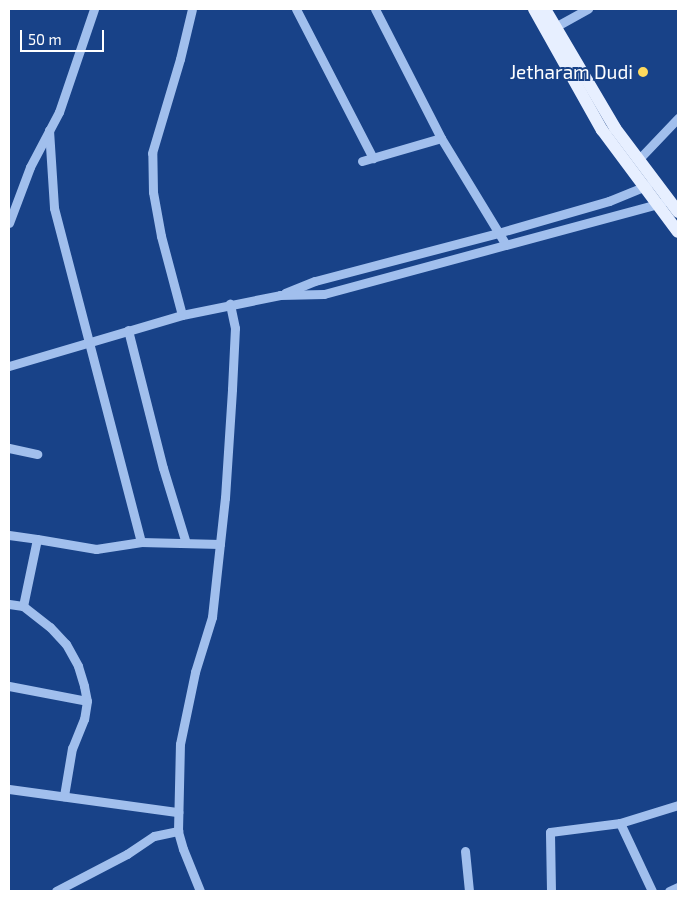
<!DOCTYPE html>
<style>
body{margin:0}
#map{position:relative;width:687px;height:900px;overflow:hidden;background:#184288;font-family:"Exo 2",sans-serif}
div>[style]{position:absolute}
.minor>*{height:9px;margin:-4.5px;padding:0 4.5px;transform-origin:4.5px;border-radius:4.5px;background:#a1bfed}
.major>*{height:12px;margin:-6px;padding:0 6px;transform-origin:6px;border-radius:6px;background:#e7efff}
.dots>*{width:14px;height:14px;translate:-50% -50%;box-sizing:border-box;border:2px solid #184288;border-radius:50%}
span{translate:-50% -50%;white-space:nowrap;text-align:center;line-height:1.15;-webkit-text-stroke:4px #184288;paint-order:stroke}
.poi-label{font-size:19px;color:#fff}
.right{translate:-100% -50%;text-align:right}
.frame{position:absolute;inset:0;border:10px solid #fff;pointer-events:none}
.scale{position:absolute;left:20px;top:30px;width:84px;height:22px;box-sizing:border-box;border:2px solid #fff;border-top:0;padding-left:6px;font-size:15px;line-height:18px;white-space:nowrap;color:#fff;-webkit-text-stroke:4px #184288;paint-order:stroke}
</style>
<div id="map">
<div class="minor">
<i style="left:296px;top:9px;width:168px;rotate:62.7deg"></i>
<i style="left:375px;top:9px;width:145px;rotate:62.9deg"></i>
<i style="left:441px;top:138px;width:125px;rotate:58.7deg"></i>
<i style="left:555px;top:27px;width:38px;rotate:-29deg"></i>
<i style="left:49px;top:130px;width:78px;rotate:86.3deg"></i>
<i style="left:54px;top:208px;width:345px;rotate:75.4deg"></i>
<i style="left:638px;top:160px;width:58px;rotate:-46.4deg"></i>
<i style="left:362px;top:161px;width:82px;rotate:-16.2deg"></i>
<i style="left:9px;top:223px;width:60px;rotate:-69.4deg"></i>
<i style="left:30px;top:167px;width:62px;rotate:-62.2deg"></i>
<i style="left:59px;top:112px;width:109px;rotate:-71.2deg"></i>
<i style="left:285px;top:293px;width:32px;rotate:-22deg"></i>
<i style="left:315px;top:281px;width:189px;rotate:-14.7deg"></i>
<i style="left:498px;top:233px;width:116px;rotate:-16.1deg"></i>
<i style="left:609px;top:201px;width:42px;rotate:-22.3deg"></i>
<i style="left:182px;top:315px;width:82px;rotate:-104.9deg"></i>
<i style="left:161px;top:236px;width:45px;rotate:-100.3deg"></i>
<i style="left:153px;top:192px;width:39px;rotate:-91deg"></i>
<i style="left:152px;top:153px;width:98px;rotate:-73.4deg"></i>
<i style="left:180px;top:59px;width:51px;rotate:-76.5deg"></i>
<i style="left:128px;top:330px;width:142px;rotate:75.8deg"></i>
<i style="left:163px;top:468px;width:78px;rotate:73deg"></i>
<i style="left:9px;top:366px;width:180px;rotate:-16.4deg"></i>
<i style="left:182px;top:315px;width:100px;rotate:-11.5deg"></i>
<i style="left:280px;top:295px;width:44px;rotate:-1.3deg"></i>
<i style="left:324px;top:294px;width:350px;rotate:-15.1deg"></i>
<i style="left:9px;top:448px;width:29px;rotate:12deg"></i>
<i style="left:9px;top:535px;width:28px;rotate:8deg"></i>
<i style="left:9px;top:604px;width:14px;rotate:8deg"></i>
<i style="left:23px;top:606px;width:68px;rotate:-78.2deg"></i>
<i style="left:37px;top:539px;width:60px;rotate:9.6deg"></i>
<i style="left:96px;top:549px;width:46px;rotate:-8.8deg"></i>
<i style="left:141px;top:542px;width:79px;rotate:1.5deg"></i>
<i style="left:23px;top:606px;width:34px;rotate:38deg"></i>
<i style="left:50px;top:627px;width:23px;rotate:47deg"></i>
<i style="left:66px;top:644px;width:25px;rotate:61deg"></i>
<i style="left:78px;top:666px;width:21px;rotate:73deg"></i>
<i style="left:84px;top:686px;width:15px;rotate:79deg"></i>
<i style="left:87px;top:701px;width:18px;rotate:99deg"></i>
<i style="left:84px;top:719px;width:31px;rotate:112deg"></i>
<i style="left:72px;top:748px;width:49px;rotate:99.5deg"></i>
<i style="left:9px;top:686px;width:79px;rotate:10.9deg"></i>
<i style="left:9px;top:789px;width:171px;rotate:7.8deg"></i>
<i style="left:620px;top:823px;width:61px;rotate:-17.2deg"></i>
<i style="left:465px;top:851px;width:40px;rotate:84.3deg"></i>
<i style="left:56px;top:891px;width:80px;rotate:-27.5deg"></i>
<i style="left:127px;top:854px;width:32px;rotate:-34deg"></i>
<i style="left:154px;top:836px;width:25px;rotate:-12deg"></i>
<i style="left:200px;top:891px;width:45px;rotate:-112deg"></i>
<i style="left:183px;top:849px;width:19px;rotate:-106deg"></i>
<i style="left:178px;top:831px;width:87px;rotate:-88.7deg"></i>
<i style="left:180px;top:744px;width:74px;rotate:-78.2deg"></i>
<i style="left:195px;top:672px;width:58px;rotate:-72.8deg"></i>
<i style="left:212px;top:617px;width:120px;rotate:-83.8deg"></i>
<i style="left:225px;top:498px;width:109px;rotate:-86.3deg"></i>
<i style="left:232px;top:389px;width:61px;rotate:-87.2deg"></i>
<i style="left:235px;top:328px;width:25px;rotate:-102deg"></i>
<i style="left:551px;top:891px;width:59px;rotate:-91deg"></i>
<i style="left:550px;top:832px;width:71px;rotate:-7.3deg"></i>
<i style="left:620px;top:823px;width:75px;rotate:64.8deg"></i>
<i style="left:669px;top:891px;width:10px;rotate:-24deg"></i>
</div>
<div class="major">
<i style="left:534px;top:9px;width:139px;rotate:60.7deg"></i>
<i style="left:602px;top:130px;width:127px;rotate:53.3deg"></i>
<i style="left:545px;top:9px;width:138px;rotate:59.5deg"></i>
<i style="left:615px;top:128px;width:105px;rotate:53.1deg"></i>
</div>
<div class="dots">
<i style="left:643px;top:72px;background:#ffda5d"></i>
</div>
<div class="poi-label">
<span class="right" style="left:633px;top:72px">Jetharam Dudi</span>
</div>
<div class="frame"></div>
<div class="scale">50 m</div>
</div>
